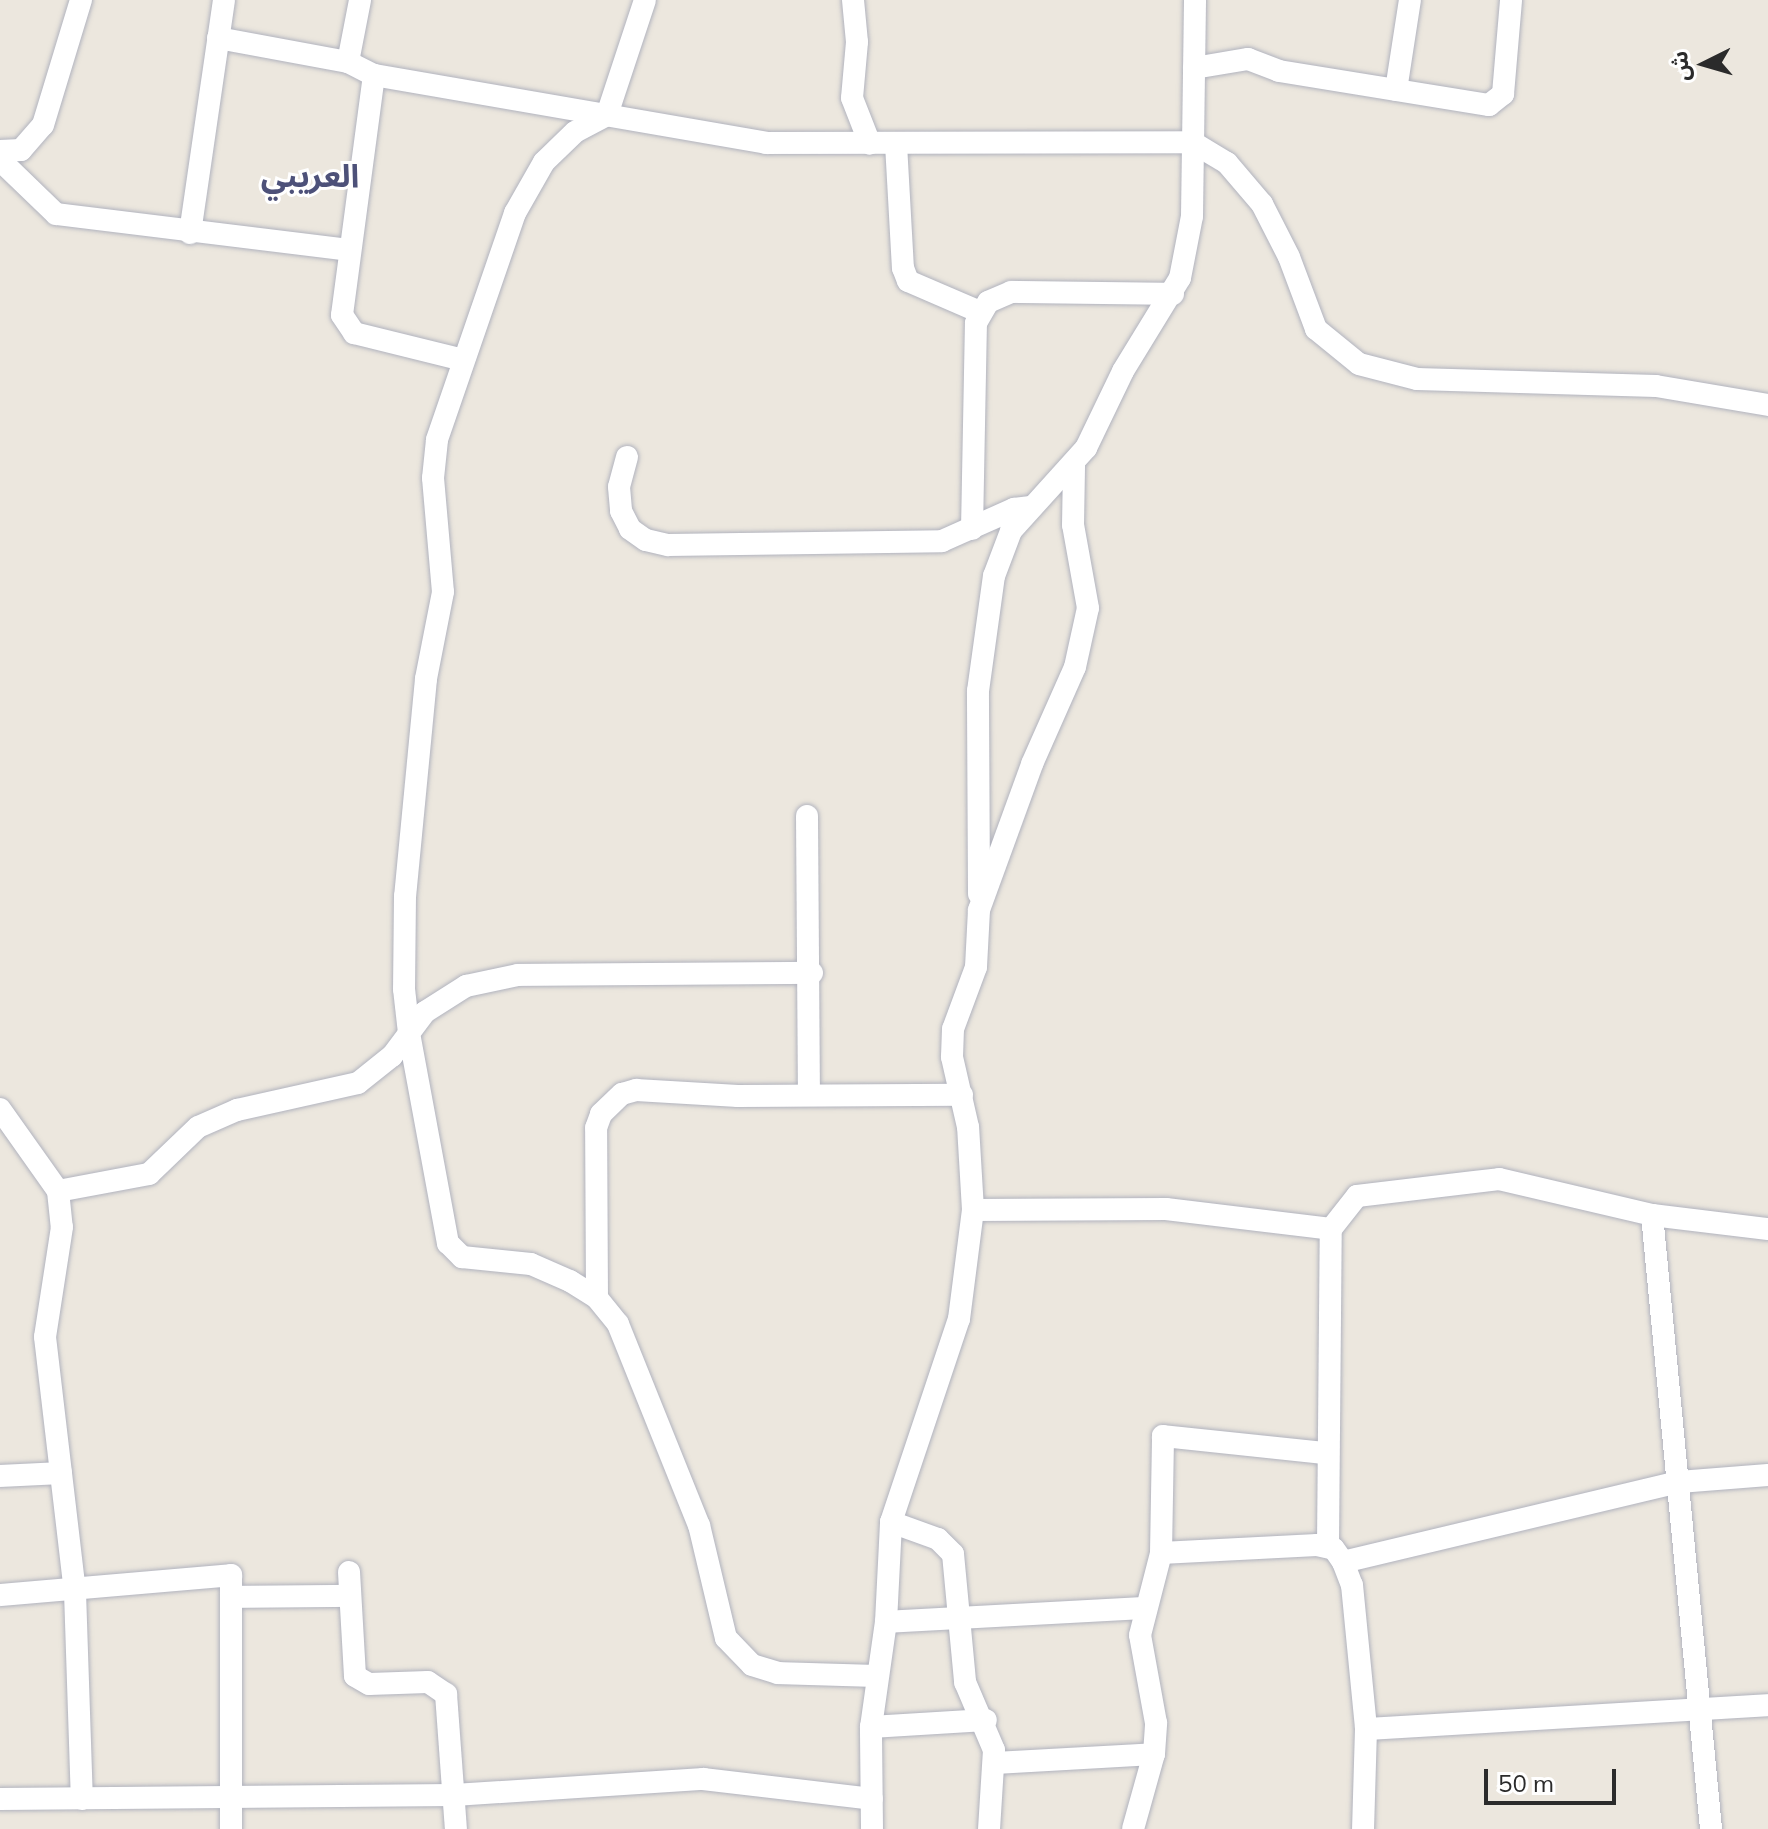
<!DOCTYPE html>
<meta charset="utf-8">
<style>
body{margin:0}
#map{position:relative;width:1768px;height:1829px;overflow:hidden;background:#ece7de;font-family:Mulish,"Noto Sans Arabic",sans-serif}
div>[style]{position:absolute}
.roads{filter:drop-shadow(0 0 2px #b1b3be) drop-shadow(0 0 2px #b1b3be)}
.minor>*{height:22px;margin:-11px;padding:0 11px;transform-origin:11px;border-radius:11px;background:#fff}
span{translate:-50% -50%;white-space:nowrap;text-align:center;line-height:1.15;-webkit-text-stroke:6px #fff;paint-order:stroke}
.district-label{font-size:32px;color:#4d5179;font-weight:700}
.north{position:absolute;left:1664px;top:24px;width:80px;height:80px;-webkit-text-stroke:6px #fff;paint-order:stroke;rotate:265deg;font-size:22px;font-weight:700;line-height:32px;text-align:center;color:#2b2b2b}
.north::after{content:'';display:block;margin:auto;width:28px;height:36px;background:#2b2b2b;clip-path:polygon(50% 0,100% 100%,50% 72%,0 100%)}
.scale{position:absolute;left:1484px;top:1769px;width:132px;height:36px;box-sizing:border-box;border:4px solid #2b2b2b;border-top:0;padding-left:10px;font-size:24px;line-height:28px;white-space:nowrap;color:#2b2b2b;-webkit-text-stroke:6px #fff;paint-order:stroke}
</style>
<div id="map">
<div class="roads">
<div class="minor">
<i style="left:645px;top:0;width:121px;rotate:108.3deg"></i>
<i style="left:607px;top:115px;width:36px;rotate:152deg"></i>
<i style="left:575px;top:132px;width:43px;rotate:135.9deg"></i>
<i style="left:544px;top:162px;width:59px;rotate:119.6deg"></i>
<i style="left:515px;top:213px;width:240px;rotate:109deg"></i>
<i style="left:437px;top:440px;width:38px;rotate:96deg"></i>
<i style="left:433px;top:478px;width:114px;rotate:85deg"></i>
<i style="left:443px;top:592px;width:89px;rotate:101.1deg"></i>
<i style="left:426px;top:679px;width:218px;rotate:95.5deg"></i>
<i style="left:405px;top:896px;width:93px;rotate:90.6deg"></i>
<i style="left:404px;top:989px;width:44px;rotate:83.5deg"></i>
<i style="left:409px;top:1033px;width:214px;rotate:79.5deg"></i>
<i style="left:448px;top:1243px;width:20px;rotate:45deg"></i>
<i style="left:462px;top:1257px;width:69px;rotate:5.8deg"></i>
<i style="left:531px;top:1264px;width:43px;rotate:23.6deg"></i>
<i style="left:570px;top:1281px;width:32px;rotate:32deg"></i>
<i style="left:597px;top:1298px;width:33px;rotate:51deg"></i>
<i style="left:618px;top:1324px;width:217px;rotate:68.1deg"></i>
<i style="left:699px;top:1525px;width:116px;rotate:76.6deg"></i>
<i style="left:726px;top:1638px;width:37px;rotate:46deg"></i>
<i style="left:752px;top:1665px;width:27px;rotate:17deg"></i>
<i style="left:778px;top:1673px;width:96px;rotate:1.8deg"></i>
<i style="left:853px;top:0;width:42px;rotate:84.6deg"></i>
<i style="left:857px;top:42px;width:56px;rotate:95.1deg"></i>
<i style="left:852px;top:98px;width:49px;rotate:68.6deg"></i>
<i style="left:218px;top:38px;width:132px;rotate:10.5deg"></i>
<i style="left:348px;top:62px;width:29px;rotate:27deg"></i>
<i style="left:374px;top:75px;width:398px;rotate:9.8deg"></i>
<i style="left:766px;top:143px;width:426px;rotate:-0.1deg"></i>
<i style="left:1192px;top:142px;width:41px;rotate:31deg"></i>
<i style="left:1227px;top:163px;width:54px;rotate:49.5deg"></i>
<i style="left:1262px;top:204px;width:59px;rotate:63deg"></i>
<i style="left:1289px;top:257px;width:77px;rotate:69.4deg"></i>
<i style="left:1316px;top:329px;width:55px;rotate:39.1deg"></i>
<i style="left:1359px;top:364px;width:60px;rotate:14.5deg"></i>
<i style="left:1417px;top:379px;width:239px;rotate:1.7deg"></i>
<i style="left:1656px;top:386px;width:114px;rotate:9.6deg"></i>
<i style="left:348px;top:62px;width:63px;rotate:-79deg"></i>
<i style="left:1194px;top:68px;width:55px;rotate:-9.5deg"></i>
<i style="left:1248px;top:59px;width:33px;rotate:21deg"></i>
<i style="left:1279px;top:71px;width:213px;rotate:9.2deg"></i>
<i style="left:1489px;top:105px;width:18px;rotate:-38deg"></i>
<i style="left:1503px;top:94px;width:94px;rotate:-85.1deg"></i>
<i style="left:374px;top:75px;width:242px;rotate:97.6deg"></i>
<i style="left:342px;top:315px;width:22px;rotate:56deg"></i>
<i style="left:354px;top:333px;width:112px;rotate:13.9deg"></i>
<i style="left:1396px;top:90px;width:91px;rotate:-81.2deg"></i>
<i style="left:896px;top:144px;width:124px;rotate:86.8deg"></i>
<i style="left:903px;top:268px;width:14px;rotate:69deg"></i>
<i style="left:908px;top:281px;width:78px;rotate:23.3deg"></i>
<i style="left:0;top:151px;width:21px;rotate:-3deg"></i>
<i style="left:21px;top:150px;width:33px;rotate:-49deg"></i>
<i style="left:43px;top:125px;width:131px;rotate:-73.1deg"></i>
<i style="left:0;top:160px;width:78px;rotate:44deg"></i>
<i style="left:56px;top:214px;width:294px;rotate:7deg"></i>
<i style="left:190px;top:233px;width:235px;rotate:-81.7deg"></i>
<i style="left:627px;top:457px;width:31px;rotate:105deg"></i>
<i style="left:619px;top:487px;width:24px;rotate:85deg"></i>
<i style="left:621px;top:511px;width:20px;rotate:63deg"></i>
<i style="left:630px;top:529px;width:19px;rotate:35deg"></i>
<i style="left:646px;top:540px;width:23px;rotate:13deg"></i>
<i style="left:668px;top:545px;width:274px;rotate:-0.8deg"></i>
<i style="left:942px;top:541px;width:79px;rotate:-24deg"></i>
<i style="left:1014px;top:509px;width:17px;rotate:-7deg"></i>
<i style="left:972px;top:529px;width:206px;rotate:-88.9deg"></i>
<i style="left:976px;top:323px;width:24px;rotate:-60deg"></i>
<i style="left:988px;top:302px;width:25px;rotate:-23deg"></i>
<i style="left:1011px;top:292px;width:162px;rotate:0.7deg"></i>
<i style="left:807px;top:816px;width:279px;rotate:89.6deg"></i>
<i style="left:979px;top:894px;width:203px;rotate:-90.3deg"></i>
<i style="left:978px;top:691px;width:116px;rotate:-82.1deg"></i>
<i style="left:994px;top:576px;width:48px;rotate:-69.3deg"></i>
<i style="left:1011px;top:531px;width:112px;rotate:-47.9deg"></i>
<i style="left:1086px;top:448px;width:85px;rotate:-64.3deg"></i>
<i style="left:1123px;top:371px;width:109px;rotate:-58.5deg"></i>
<i style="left:1180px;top:278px;width:63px;rotate:-79deg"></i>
<i style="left:1192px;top:216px;width:216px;rotate:-89.2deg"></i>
<i style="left:0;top:1109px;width:100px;rotate:54.7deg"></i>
<i style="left:58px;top:1191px;width:36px;rotate:84deg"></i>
<i style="left:62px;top:1227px;width:111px;rotate:98.8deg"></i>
<i style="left:45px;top:1337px;width:257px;rotate:83.3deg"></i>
<i style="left:75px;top:1592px;width:207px;rotate:88.1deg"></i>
<i style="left:58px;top:1191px;width:93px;rotate:-10.6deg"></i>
<i style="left:149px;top:1174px;width:68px;rotate:-43.8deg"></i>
<i style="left:198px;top:1127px;width:43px;rotate:-23.6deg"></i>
<i style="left:237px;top:1110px;width:124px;rotate:-12.6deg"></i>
<i style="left:358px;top:1083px;width:43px;rotate:-38.5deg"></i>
<i style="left:392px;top:1056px;width:55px;rotate:-53.1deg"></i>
<i style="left:425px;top:1012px;width:49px;rotate:-32.4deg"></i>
<i style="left:466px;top:986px;width:53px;rotate:-11.9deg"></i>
<i style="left:518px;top:975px;width:294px;rotate:-0.4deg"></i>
<i style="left:973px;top:1210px;width:193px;rotate:-0.3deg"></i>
<i style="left:1166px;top:1209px;width:166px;rotate:6.9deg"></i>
<i style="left:1331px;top:1229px;width:42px;rotate:-51.8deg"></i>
<i style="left:1357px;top:1196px;width:143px;rotate:-6.8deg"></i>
<i style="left:1499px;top:1179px;width:157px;rotate:13.2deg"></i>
<i style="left:1652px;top:1215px;width:117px;rotate:6.9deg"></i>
<i style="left:1652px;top:1215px;width:617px;rotate:84.51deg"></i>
<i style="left:597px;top:1298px;width:170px;rotate:-90.3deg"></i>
<i style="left:596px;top:1128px;width:15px;rotate:-70deg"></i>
<i style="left:601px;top:1114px;width:29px;rotate:-44deg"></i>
<i style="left:622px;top:1094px;width:15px;rotate:-16deg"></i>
<i style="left:636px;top:1090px;width:102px;rotate:3.4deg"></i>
<i style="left:738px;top:1096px;width:224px;rotate:-0.3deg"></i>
<i style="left:0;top:1476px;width:61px;rotate:-2.8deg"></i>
<i style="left:891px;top:1522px;width:50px;rotate:19.9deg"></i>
<i style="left:938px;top:1539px;width:21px;rotate:45deg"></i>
<i style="left:953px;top:1554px;width:129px;rotate:84.6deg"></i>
<i style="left:965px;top:1682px;width:74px;rotate:66.9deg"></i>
<i style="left:994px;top:1750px;width:79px;rotate:93.6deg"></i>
<i style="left:1328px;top:1545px;width:316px;rotate:-89.5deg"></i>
<i style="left:1161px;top:1553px;width:156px;rotate:-2.9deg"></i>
<i style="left:1317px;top:1545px;width:17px;rotate:13deg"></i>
<i style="left:1334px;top:1549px;width:16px;rotate:55deg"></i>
<i style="left:1343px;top:1562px;width:25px;rotate:69deg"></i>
<i style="left:1352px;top:1585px;width:145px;rotate:84.4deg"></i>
<i style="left:1366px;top:1729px;width:100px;rotate:91.7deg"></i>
<i style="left:1343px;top:1562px;width:345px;rotate:-13.4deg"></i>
<i style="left:1679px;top:1482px;width:89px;rotate:-4.5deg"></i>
<i style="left:349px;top:1572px;width:104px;rotate:86.7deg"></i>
<i style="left:355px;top:1676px;width:16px;rotate:30deg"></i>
<i style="left:369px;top:1684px;width:59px;rotate:-1.9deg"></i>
<i style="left:428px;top:1682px;width:22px;rotate:34deg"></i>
<i style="left:446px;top:1694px;width:135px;rotate:85.8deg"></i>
<i style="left:0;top:1595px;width:232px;rotate:-4.9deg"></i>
<i style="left:231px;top:1575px;width:254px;rotate:90deg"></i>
<i style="left:231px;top:1597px;width:119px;rotate:-0.5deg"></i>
<i style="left:886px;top:1622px;width:256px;rotate:-3.1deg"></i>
<i style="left:871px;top:1727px;width:115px;rotate:-3.5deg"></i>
<i style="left:1366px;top:1729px;width:403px;rotate:-3.4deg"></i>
<i style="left:995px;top:1763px;width:159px;rotate:-3.2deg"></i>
<i style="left:0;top:1799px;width:454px;rotate:-0.5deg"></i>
<i style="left:454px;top:1795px;width:250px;rotate:-3.7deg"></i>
<i style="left:703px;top:1779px;width:170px;rotate:6.7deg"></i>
<i style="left:872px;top:1829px;width:102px;rotate:-90.6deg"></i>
<i style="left:871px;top:1727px;width:106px;rotate:-81.9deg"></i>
<i style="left:886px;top:1622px;width:100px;rotate:-87.1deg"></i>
<i style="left:891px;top:1522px;width:214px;rotate:-71.5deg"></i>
<i style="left:959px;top:1319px;width:110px;rotate:-82.7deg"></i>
<i style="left:973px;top:1210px;width:83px;rotate:-93.4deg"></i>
<i style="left:968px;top:1127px;width:72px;rotate:-102.9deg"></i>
<i style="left:952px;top:1057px;width:28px;rotate:-88deg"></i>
<i style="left:953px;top:1029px;width:66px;rotate:-69.6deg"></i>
<i style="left:976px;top:967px;width:57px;rotate:-87deg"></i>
<i style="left:979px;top:910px;width:155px;rotate:-70deg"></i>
<i style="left:1032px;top:764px;width:106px;rotate:-66.1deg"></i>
<i style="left:1075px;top:667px;width:60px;rotate:-77.6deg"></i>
<i style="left:1088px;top:608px;width:84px;rotate:-100.2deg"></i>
<i style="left:1073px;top:525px;width:60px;rotate:-89deg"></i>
<i style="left:1133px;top:1829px;width:78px;rotate:-74.4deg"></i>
<i style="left:1154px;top:1754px;width:31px;rotate:-86deg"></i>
<i style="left:1156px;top:1723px;width:89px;rotate:-100.3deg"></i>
<i style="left:1140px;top:1635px;width:85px;rotate:-75.6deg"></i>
<i style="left:1161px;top:1553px;width:117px;rotate:-89deg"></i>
<i style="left:1163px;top:1436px;width:163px;rotate:6deg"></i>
</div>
</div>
<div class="district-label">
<span style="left:310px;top:175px">العريبي</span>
</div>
<div class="north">ش</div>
<div class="scale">50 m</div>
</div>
